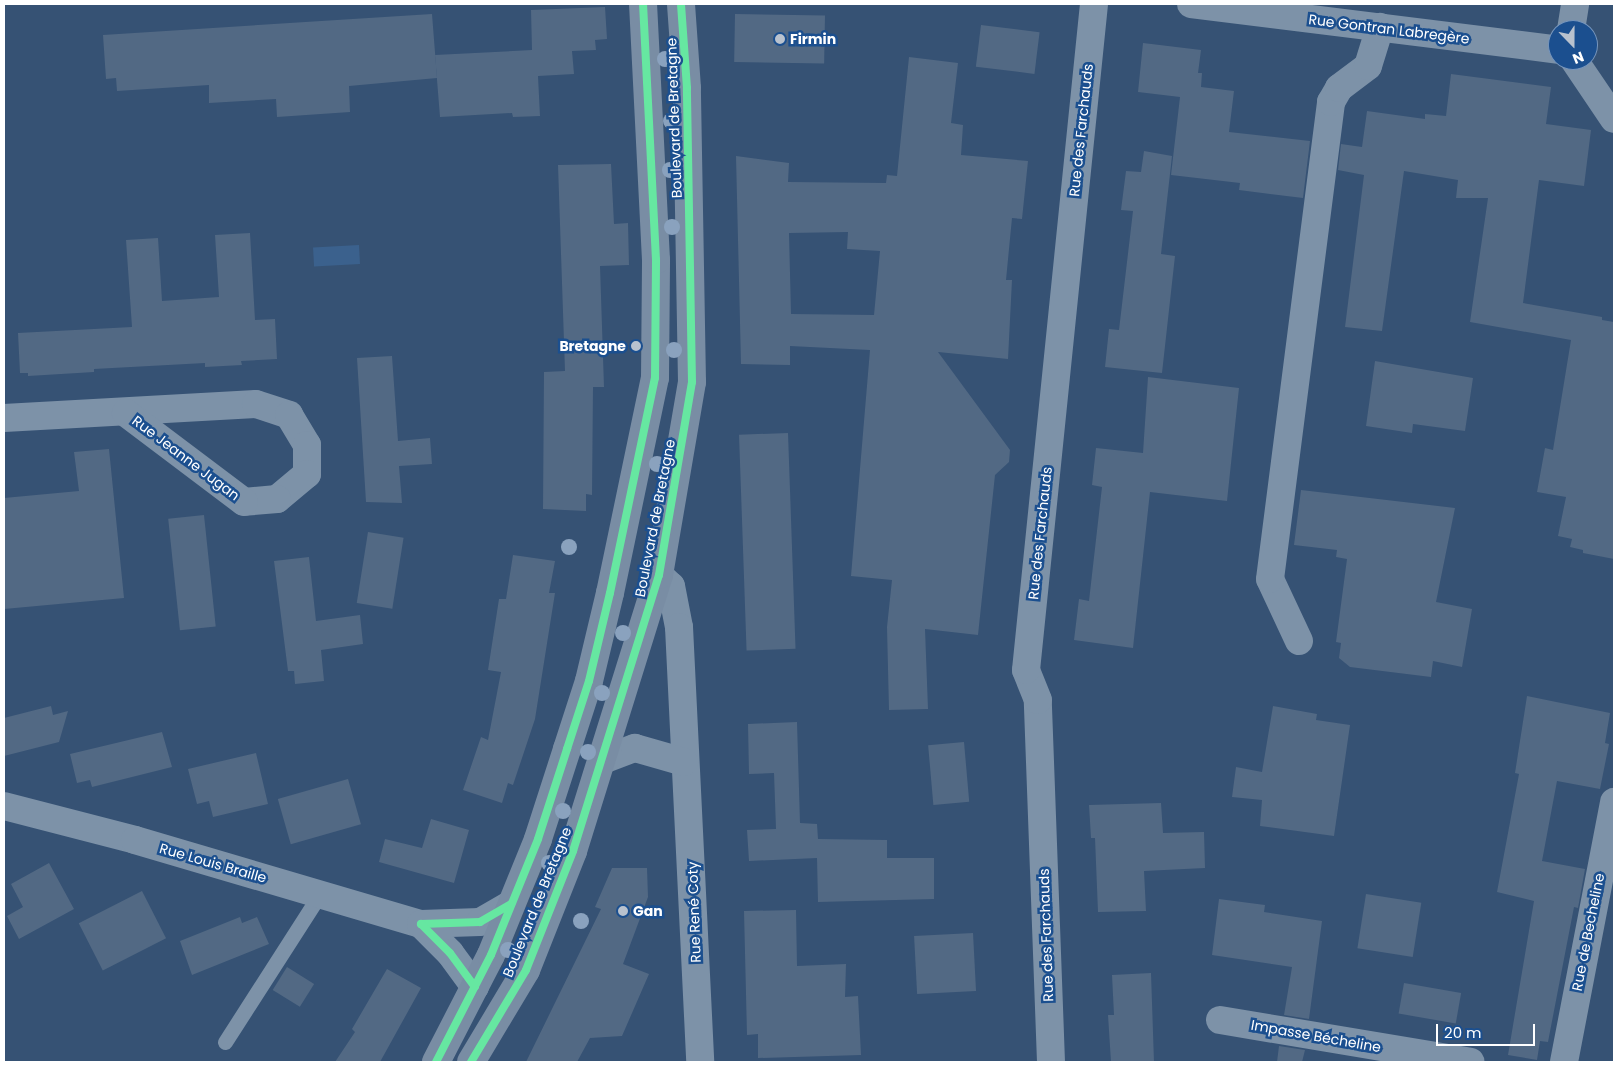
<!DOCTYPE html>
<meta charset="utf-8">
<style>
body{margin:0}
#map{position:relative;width:1618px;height:1066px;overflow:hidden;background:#365274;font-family:Poppins,sans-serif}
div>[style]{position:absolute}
.water>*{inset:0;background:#3b618d;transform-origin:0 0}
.building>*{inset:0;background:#526984;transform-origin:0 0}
.service>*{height:15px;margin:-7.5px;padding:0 7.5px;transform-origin:7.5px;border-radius:7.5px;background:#7d92a8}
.minor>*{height:28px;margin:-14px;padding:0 14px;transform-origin:14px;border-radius:14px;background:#7d92a8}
.secondary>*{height:28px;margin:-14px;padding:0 14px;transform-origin:14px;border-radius:14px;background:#798da4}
.cycleway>*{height:8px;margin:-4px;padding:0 4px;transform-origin:4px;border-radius:4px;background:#66e7a1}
.trees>*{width:16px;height:16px;margin:-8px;border-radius:50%;background:#8aa2be}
.dots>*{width:14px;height:14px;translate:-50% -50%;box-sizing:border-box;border:2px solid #1b4f8f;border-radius:50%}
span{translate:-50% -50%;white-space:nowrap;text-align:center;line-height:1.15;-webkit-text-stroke:5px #1b4f8f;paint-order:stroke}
.street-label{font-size:14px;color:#fff}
.poi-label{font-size:14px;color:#fff;font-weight:700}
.left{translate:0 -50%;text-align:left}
.right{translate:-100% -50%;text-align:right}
.frame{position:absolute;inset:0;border:5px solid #fff;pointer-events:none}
.north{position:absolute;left:1548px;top:20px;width:50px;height:50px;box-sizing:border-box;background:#1b4f8f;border:1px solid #7695bc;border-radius:50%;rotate:158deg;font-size:14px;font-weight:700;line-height:20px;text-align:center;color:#fff}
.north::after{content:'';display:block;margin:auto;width:18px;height:22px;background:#b9c2ce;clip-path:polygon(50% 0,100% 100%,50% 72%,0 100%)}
.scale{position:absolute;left:1436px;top:1024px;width:99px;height:22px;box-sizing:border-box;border:2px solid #fff;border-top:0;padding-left:6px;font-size:15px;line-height:18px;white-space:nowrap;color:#fff;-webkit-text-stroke:4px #1b4f8f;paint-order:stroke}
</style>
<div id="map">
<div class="water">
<i style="left:359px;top:245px;width:19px;height:46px;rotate:87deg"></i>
</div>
<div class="building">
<i style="clip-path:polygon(605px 7px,607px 39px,595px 40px,596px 50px,572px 51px,574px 74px,538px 76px,540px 116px,513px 117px,512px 113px,440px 117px,435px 55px,532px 50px,531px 10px)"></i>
<i style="clip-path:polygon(432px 14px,437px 78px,349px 86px,350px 112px,277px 117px,276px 99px,209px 103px,209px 85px,117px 91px,116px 78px,106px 79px,103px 35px)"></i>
<i style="left:735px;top:14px;width:90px;height:48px;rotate:1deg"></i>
<i style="left:981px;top:25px;width:59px;height:42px;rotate:7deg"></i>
<i style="clip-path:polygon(1143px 43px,1201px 50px,1198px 73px,1202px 73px,1201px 87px,1234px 91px,1229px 132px,1310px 141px,1303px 198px,1239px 190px,1240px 183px,1171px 175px,1180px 97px,1138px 92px)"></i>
<i style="clip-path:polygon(evenodd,909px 57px,958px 63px,951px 123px,963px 125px,961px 155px,1028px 161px,1022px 219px,1012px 218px,1006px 280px,1012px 280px,1008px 359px,938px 352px,1010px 450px,1009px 462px,995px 475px,978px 635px,925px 629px,928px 709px,889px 710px,887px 627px,892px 580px,851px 576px,870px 350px,790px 346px,790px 365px,741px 364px,736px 156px,789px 163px,788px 182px,886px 183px,887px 175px,897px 176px,909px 57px,848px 232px,847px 249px,880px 251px,874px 315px,791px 314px,789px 233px,848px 232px)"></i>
<i style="clip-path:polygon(1451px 74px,1551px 87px,1546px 124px,1591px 130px,1584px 186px,1539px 180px,1523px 303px,1602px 317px,1602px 320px,1614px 322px,1614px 559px,1583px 553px,1583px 550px,1570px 547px,1572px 539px,1558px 536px,1566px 497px,1537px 492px,1545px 448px,1553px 450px,1571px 340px,1470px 322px,1488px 198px,1456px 198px,1458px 180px,1404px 171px,1382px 331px,1345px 327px,1364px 175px,1338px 170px,1341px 144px,1362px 147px,1367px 111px,1425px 119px,1425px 114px,1446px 116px)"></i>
<i style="clip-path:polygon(1144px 151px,1172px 156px,1161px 254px,1175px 256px,1162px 373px,1105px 367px,1109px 329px,1119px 330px,1133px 211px,1121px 210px,1126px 171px,1141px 172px)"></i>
<i style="clip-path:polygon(611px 164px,614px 224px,628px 223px,629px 265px,600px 266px,604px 387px,593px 387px,592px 495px,586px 494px,586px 511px,543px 509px,544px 372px,565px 371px,558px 165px)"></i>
<i style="clip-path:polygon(250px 233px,255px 320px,275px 319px,277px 359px,241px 361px,242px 365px,205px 367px,205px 363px,94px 369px,94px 372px,28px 376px,28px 373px,20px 373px,18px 333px,132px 327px,126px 240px,158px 238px,162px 301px,219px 297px,215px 235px)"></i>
<i style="clip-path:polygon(392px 356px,398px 441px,430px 438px,432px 464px,399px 466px,402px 503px,366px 502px,357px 358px)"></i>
<i style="clip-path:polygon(1375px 361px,1473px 378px,1465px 431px,1413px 424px,1412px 433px,1366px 426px)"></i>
<i style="clip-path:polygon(1148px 377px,1239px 388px,1227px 501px,1150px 492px,1133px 648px,1074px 640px,1079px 599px,1089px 601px,1102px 487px,1092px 485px,1096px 448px,1143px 453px)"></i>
<i style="left:788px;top:433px;width:216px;height:49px;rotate:88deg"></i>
<i style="clip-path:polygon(109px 449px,124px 598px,4px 609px,4px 498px,79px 491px,74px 452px)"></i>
<i style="clip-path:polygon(1301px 490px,1455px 508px,1436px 602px,1472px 609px,1462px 667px,1433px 661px,1431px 677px,1350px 667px,1339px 658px,1341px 643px,1336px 642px,1347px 559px,1336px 557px,1337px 550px,1294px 545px)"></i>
<i style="left:204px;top:515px;width:112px;height:36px;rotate:84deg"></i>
<i style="left:368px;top:532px;width:36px;height:72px;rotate:9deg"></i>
<i style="clip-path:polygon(513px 555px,555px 561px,549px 593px,555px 593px,535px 719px,513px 785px,508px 783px,502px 803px,463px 790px,481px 737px,488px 740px,501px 672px,488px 670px,499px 599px,506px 599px)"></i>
<i style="clip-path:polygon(309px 557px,316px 621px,360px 615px,363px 644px,321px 650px,324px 681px,295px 684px,294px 671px,288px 671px,274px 561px)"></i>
<i style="clip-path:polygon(1527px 696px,1610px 713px,1605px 743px,1609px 744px,1600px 789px,1557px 781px,1542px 861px,1585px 869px,1578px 908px,1574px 907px,1548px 1042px,1540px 1041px,1537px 1060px,1508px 1055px,1534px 901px,1497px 892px,1519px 774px,1515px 773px)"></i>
<i style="clip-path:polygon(51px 706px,53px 715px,68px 711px,59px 742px,4px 756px,4px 718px)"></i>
<i style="clip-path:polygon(1273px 706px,1317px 714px,1316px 720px,1350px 725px,1334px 836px,1260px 826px,1262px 800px,1232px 797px,1236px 767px,1262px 772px)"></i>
<i style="clip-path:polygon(797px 722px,800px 823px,817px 824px,818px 839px,887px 840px,887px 858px,934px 858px,934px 899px,818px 902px,817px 858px,749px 861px,747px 830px,776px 829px,774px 773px,749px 774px,748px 724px)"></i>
<i style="clip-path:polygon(162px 732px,172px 767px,92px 787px,90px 780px,77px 783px,70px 754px)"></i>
<i style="left:964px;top:742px;width:60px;height:36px;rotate:85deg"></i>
<i style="clip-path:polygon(256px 753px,268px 804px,213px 817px,209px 801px,197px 804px,188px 769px)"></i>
<i style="left:348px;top:779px;width:47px;height:73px;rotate:74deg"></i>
<i style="clip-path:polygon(1161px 803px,1163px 833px,1204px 832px,1205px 868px,1144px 871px,1146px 911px,1098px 912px,1095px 838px,1091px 838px,1089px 805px)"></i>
<i style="clip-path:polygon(431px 819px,469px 830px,454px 883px,379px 862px,385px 839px,422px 848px)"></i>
<i style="clip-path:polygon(49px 863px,74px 909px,19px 939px,7px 916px,23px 907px,11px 884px)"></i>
<i style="clip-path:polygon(612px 868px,647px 868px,648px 897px,623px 964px,649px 974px,622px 1036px,590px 1038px,577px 1062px,526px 1062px,601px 909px,595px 907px)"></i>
<i style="left:142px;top:891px;width:53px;height:71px;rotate:63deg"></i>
<i style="left:1366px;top:894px;width:56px;height:55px;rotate:9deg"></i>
<i style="clip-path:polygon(1219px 899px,1265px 905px,1264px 912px,1322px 921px,1309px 1019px,1284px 1015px,1292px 967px,1212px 955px)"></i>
<i style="clip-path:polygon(796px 910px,797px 966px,846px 964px,845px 997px,858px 996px,861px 1055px,758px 1058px,758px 1034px,747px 1035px,744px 911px)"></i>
<i style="clip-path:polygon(240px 917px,242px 923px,257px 917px,269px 944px,192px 975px,180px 941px)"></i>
<i style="left:973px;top:933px;width:58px;height:59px;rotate:87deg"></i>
<i style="left:287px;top:967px;width:32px;height:27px;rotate:32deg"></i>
<i style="clip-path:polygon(387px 969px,421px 988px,380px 1062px,335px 1062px,355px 1032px,352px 1029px)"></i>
<i style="clip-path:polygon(1151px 973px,1154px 1062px,1111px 1062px,1108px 1015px,1114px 1015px,1112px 975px)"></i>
<i style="left:1404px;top:983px;width:58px;height:31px;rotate:10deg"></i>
<i style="clip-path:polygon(1279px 1046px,1305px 1050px,1302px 1062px,1277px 1062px)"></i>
</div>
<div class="service">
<i style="left:225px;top:1042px;width:176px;rotate:-57.3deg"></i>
</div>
<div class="minor">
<i style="left:1191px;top:4px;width:370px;rotate:7.1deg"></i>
<i style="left:1571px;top:30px;width:26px;rotate:-81deg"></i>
<i style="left:1574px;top:60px;width:71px;rotate:55.9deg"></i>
<i style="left:4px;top:418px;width:252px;rotate:-3.2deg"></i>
<i style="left:256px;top:404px;width:35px;rotate:18deg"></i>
<i style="left:289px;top:415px;width:35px;rotate:59deg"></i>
<i style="left:307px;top:445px;width:29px;rotate:90deg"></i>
<i style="left:307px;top:474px;width:39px;rotate:140deg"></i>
<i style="left:277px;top:499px;width:33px;rotate:175deg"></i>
<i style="left:244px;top:502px;width:148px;rotate:-143deg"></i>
<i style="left:659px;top:575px;width:16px;rotate:43deg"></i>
<i style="left:671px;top:586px;width:42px;rotate:79deg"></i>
<i style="left:679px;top:627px;width:436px;rotate:87.2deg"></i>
<i style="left:1299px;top:641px;width:68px;rotate:-115.1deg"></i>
<i style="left:1270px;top:579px;width:481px;rotate:-82.7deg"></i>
<i style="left:1331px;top:102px;width:16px;rotate:-60deg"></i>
<i style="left:1339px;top:88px;width:36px;rotate:-37deg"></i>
<i style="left:1368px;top:66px;width:41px;rotate:-72.9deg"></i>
<i style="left:603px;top:760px;width:34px;rotate:-21deg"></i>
<i style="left:635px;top:748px;width:51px;rotate:15.9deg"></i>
<i style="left:4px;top:806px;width:135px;rotate:14.5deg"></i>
<i style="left:135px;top:840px;width:298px;rotate:16.4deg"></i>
<i style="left:421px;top:924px;width:59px;rotate:-1.9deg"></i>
<i style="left:480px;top:922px;width:36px;rotate:-30deg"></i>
<i style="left:421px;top:924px;width:41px;rotate:45deg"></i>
<i style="left:450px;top:953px;width:42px;rotate:53.7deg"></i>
<i style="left:1220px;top:1020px;width:254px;rotate:9.5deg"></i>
<i style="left:1051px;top:1062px;width:362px;rotate:-92.1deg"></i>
<i style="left:1038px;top:700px;width:32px;rotate:-112deg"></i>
<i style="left:1026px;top:670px;width:669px;rotate:-84.17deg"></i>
<i style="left:1564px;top:1062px;width:265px;rotate:-79.1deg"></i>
</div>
<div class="secondary">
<i style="left:436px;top:1062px;width:120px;rotate:-62.8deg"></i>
<i style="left:491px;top:955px;width:125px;rotate:-67.9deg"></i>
<i style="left:538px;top:839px;width:95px;rotate:-72.1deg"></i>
<i style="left:567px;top:749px;width:71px;rotate:-72.1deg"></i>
<i style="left:589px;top:681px;width:90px;rotate:-76.6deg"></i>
<i style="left:610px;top:593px;width:220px;rotate:-78.2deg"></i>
<i style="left:655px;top:378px;width:118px;rotate:-89.5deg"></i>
<i style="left:656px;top:260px;width:256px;rotate:-92.9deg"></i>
<i style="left:471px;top:1062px;width:107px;rotate:-59.1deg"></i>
<i style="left:526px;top:970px;width:128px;rotate:-68.4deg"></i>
<i style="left:573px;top:851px;width:289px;rotate:-72.7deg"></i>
<i style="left:659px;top:575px;width:196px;rotate:-80.3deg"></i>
<i style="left:692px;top:382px;width:294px;rotate:-91deg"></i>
<i style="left:687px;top:88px;width:84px;rotate:-94.1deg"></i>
</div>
<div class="cycleway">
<i style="left:421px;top:924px;width:59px;rotate:-1.9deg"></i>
<i style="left:480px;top:922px;width:36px;rotate:-30deg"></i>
<i style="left:421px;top:924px;width:41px;rotate:45deg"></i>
<i style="left:450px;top:953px;width:42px;rotate:53.7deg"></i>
<i style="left:436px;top:1062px;width:120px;rotate:-62.8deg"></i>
<i style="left:491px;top:955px;width:125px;rotate:-67.9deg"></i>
<i style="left:538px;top:839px;width:95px;rotate:-72.1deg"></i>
<i style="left:567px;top:749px;width:71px;rotate:-72.1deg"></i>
<i style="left:589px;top:681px;width:90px;rotate:-76.6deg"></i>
<i style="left:610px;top:593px;width:220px;rotate:-78.2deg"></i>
<i style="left:655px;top:378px;width:118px;rotate:-89.5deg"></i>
<i style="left:656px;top:260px;width:256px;rotate:-92.9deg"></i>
<i style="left:471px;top:1062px;width:107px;rotate:-59.1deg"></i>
<i style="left:526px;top:970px;width:128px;rotate:-68.4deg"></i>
<i style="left:573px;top:851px;width:289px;rotate:-72.7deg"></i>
<i style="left:659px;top:575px;width:196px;rotate:-80.3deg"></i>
<i style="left:692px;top:382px;width:294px;rotate:-91deg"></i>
<i style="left:687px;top:88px;width:84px;rotate:-94.1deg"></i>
</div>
<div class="trees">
<i style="left:665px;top:59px"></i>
<i style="left:671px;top:121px"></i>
<i style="left:670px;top:170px"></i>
<i style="left:672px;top:227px"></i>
<i style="left:674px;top:350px"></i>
<i style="left:657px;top:464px"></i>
<i style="left:569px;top:547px"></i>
<i style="left:623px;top:633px"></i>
<i style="left:602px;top:693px"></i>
<i style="left:588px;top:752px"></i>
<i style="left:563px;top:811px"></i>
<i style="left:549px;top:863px"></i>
<i style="left:581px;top:921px"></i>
<i style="left:508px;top:950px"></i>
</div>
<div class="dots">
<i style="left:780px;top:39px;background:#b9c2ce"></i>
<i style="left:636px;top:346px;background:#b9c2ce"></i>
<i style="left:623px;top:911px;background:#b9c2ce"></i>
</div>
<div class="street-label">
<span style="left:1389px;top:29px;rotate:7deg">Rue Gontran Labregère</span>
<span style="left:674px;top:118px;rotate:-92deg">Boulevard de Bretagne</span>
<span style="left:1081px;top:130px;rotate:-84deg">Rue des Farchauds</span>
<span style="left:186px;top:458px;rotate:37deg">Rue Jeanne Jugan</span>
<span style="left:655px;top:518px;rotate:-79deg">Boulevard de Bretagne</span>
<span style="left:1040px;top:533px;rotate:-84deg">Rue des Farchauds</span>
<span style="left:213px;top:863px;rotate:16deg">Rue Louis Braille</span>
<span style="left:537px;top:902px;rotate:-68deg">Boulevard de Bretagne</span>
<span style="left:694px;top:912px;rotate:-92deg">Rue René Coty</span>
<span style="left:1588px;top:932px;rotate:-79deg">Rue de Becheline</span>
<span style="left:1046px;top:935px;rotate:-92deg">Rue des Farchauds</span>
<span style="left:1316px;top:1036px;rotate:10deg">Impasse Bécheline</span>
</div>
<div class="poi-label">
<span class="left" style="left:790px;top:39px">Firmin</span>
<span class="right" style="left:626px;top:346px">Bretagne</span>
<span class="left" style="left:633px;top:911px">Gan</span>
</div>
<div class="frame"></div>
<div class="north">N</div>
<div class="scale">20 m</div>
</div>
